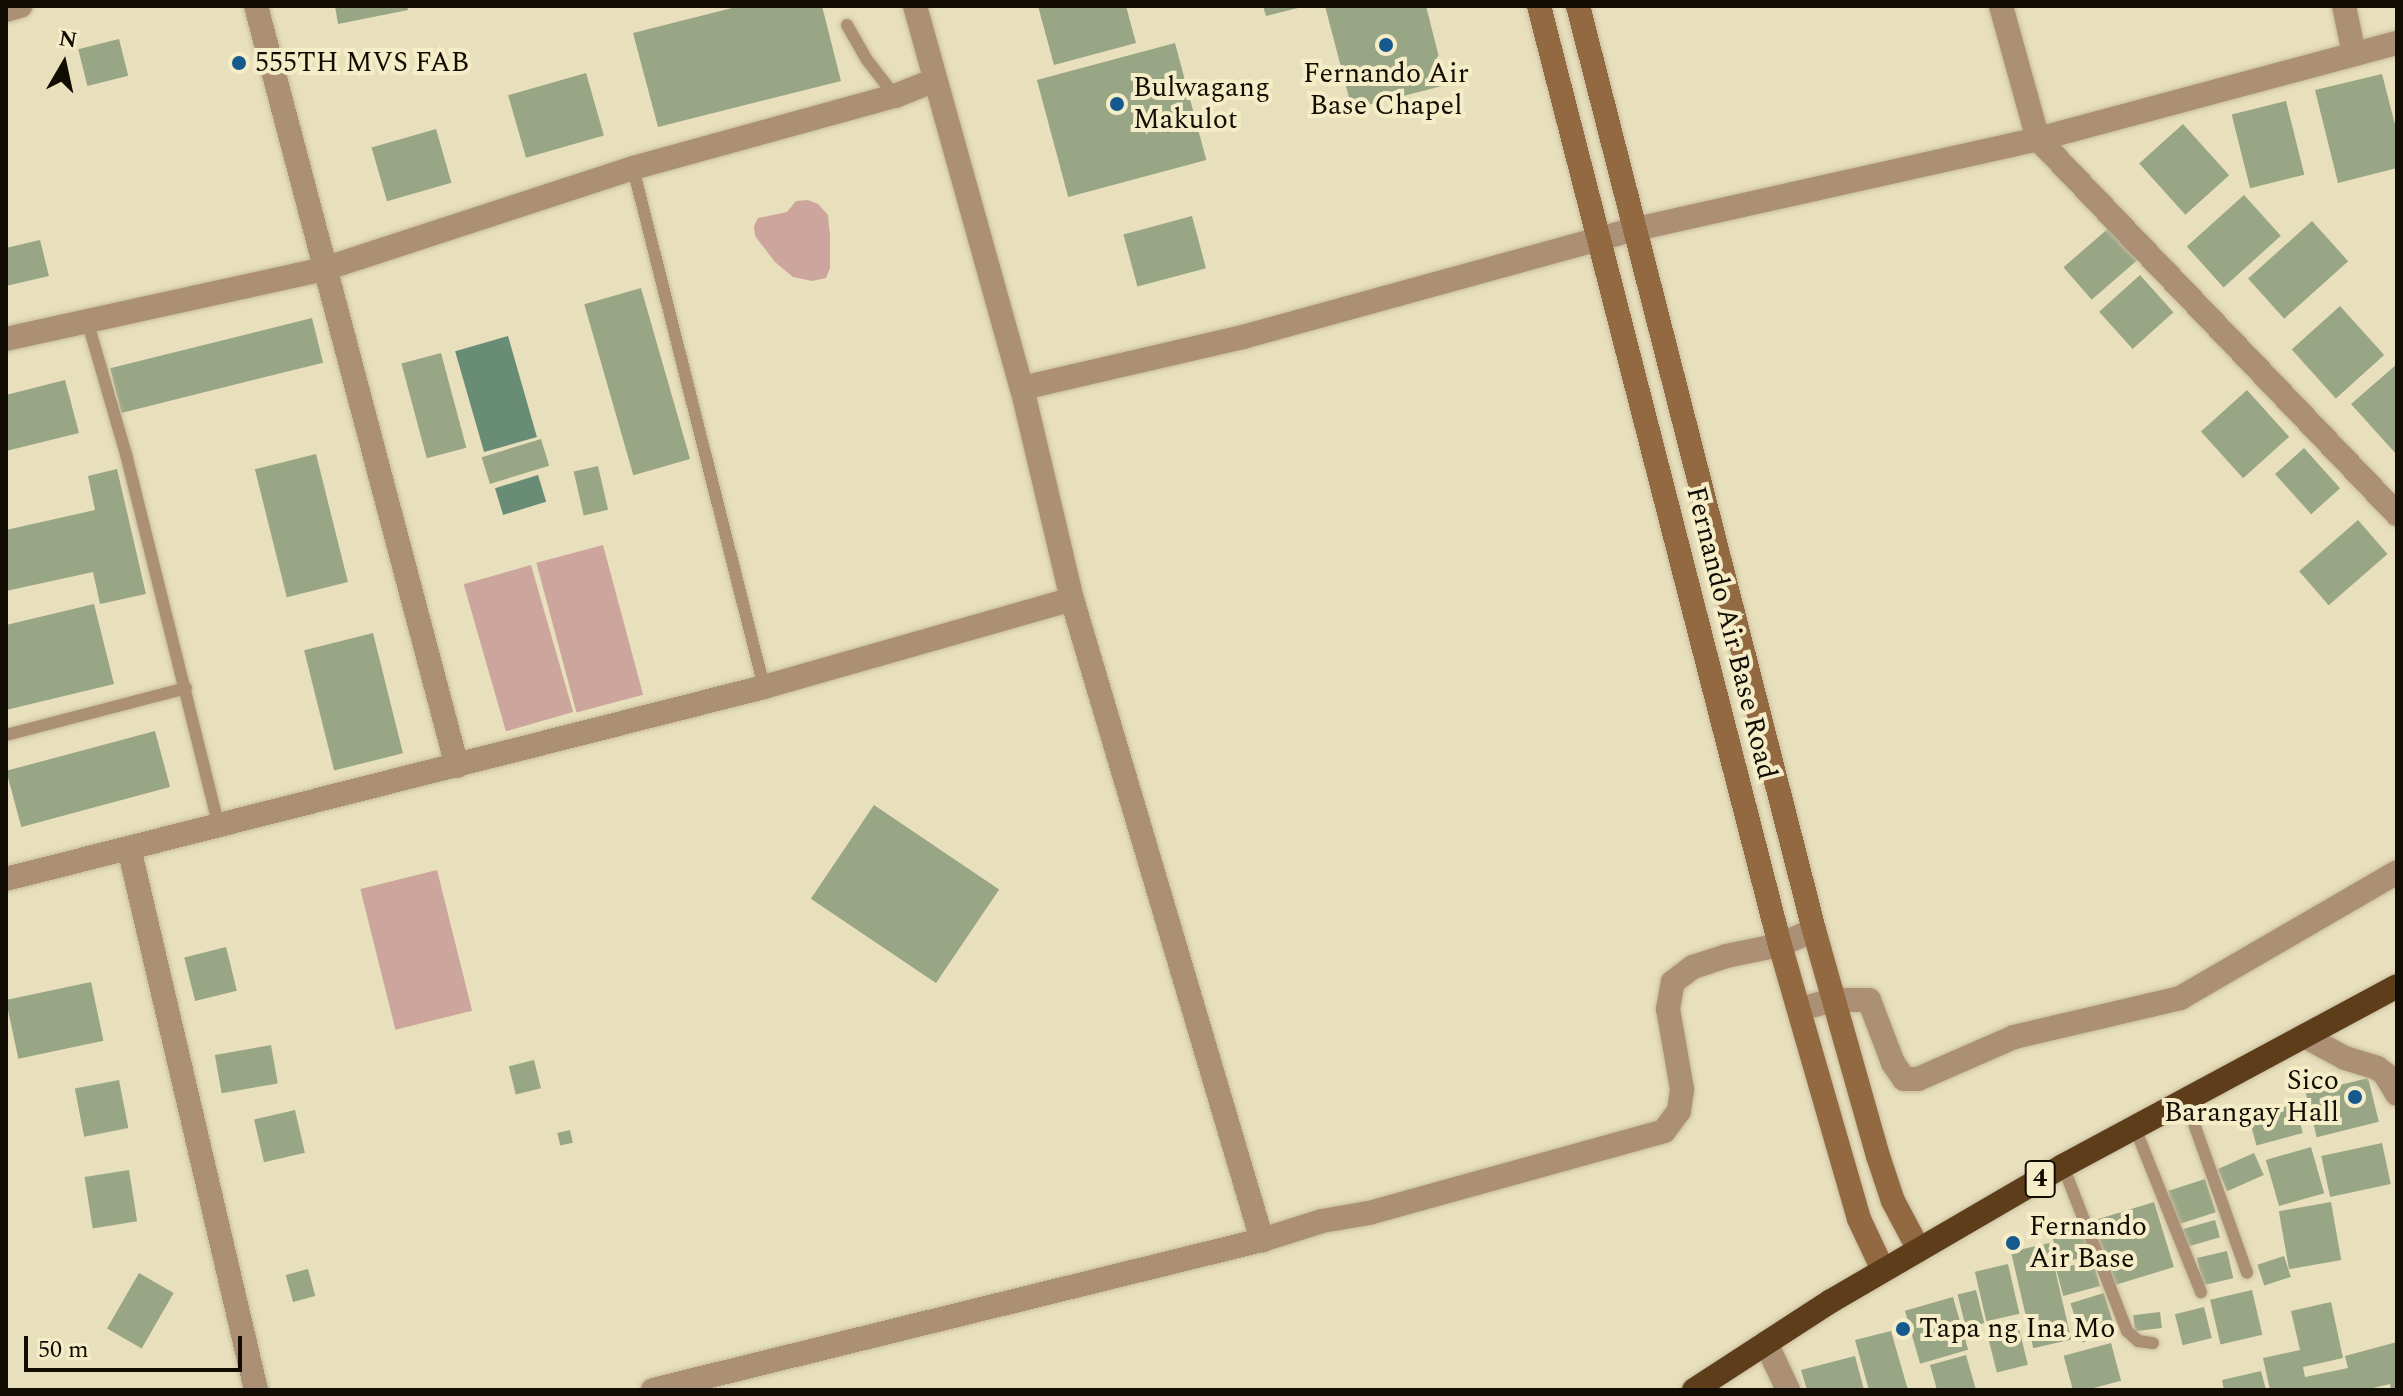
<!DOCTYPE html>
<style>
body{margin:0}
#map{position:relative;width:2403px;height:1396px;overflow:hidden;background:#e8dfbc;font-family:Spectral,serif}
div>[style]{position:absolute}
.green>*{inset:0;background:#cca59c;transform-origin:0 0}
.water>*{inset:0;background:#688c75;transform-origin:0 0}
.building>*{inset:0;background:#99a686;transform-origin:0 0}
.roads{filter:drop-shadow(0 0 2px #c6bd9e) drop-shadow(0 0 2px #c6bd9e)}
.lane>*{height:12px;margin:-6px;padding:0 6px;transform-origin:6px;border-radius:6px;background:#ac9075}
.street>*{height:24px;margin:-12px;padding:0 12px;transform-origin:12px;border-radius:12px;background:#ac9075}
.secondary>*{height:24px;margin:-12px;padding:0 12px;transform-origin:12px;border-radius:12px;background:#926941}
.highway>*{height:24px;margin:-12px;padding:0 12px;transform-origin:12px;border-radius:12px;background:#5e3d1a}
.dots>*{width:22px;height:22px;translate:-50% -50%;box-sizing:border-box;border:4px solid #f5ecc8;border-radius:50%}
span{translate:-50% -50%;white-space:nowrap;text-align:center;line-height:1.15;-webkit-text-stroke:8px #f5ecc8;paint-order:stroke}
.shield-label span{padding:2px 6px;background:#f5ecc8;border:2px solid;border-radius:6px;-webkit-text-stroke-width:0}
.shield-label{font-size:26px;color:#110d03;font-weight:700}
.poi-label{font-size:28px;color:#110d03}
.left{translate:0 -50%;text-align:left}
.right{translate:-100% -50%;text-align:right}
.street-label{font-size:28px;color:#110d03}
.frame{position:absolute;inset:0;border:8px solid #110d03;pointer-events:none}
.north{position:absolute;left:24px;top:24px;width:80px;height:80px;-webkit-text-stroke:6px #f5ecc8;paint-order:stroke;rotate:9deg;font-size:22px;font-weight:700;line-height:32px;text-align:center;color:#110d03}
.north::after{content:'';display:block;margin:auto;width:28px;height:36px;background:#110d03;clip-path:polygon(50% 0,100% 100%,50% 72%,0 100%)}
.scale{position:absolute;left:24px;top:1336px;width:218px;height:36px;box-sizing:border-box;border:4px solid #110d03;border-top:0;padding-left:10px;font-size:24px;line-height:28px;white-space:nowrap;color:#110d03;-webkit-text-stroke:6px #f5ecc8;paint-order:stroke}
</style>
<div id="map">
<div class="green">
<i style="clip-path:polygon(808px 200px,818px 204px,828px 215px,830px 236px,830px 268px,826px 278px,812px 281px,793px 277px,775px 262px,755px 236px,754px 226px,758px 218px,787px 212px,796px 201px)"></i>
<i style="left:603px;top:545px;width:155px;height:69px;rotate:75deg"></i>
<i style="left:531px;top:565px;width:153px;height:70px;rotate:74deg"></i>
<i style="left:437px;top:870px;width:145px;height:79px;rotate:76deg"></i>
</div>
<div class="water">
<i style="left:508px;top:336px;width:105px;height:55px;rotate:74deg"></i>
<i style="left:538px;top:475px;width:28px;height:45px;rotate:73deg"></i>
</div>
<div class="building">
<i style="clip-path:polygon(335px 6px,407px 6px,408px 10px,338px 24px)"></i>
<i style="clip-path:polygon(740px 6px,822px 6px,841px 81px,658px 127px,633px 33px)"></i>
<i style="clip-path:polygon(1038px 6px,1126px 6px,1136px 43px,1054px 65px)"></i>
<i style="clip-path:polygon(1263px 6px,1302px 6px,1302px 7px,1266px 16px)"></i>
<i style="clip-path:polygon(1325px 6px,1426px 6px,1446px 85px,1352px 109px)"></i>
<i style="left:119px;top:39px;width:38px;height:42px;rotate:76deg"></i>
<i style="left:1175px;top:43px;width:121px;height:143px;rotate:75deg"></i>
<i style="left:586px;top:73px;width:65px;height:81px;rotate:74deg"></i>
<i style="clip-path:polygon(2382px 74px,2397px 132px,2397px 168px,2338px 183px,2315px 90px)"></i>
<i style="left:2286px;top:101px;width:76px;height:56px;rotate:76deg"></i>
<i style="left:2183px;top:124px;width:69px;height:59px;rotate:48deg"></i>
<i style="left:436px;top:129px;width:56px;height:67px;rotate:74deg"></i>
<i style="left:2244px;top:195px;width:55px;height:77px;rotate:48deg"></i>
<i style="left:1192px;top:216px;width:54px;height:71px;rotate:75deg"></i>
<i style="left:2312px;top:221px;width:54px;height:86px;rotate:48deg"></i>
<i style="left:2111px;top:226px;width:43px;height:63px;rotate:49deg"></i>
<i style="clip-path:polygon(40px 240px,49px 276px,6px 286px,6px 248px)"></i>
<i style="left:2140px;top:275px;width:50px;height:55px;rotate:48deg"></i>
<i style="left:641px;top:288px;width:178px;height:59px;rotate:74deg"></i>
<i style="left:2340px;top:306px;width:66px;height:65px;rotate:48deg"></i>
<i style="left:312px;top:318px;width:46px;height:208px;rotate:76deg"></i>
<i style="left:441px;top:353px;width:98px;height:41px;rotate:75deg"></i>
<i style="clip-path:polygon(2397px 364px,2397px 455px,2351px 404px)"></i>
<i style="clip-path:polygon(65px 380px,79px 433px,6px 451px,6px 395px)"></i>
<i style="left:2247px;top:390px;width:63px;height:62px;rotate:48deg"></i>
<i style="left:541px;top:439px;width:28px;height:62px;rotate:73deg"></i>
<i style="left:2304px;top:448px;width:54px;height:39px;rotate:48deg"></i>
<i style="left:316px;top:454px;width:132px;height:63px;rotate:76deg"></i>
<i style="left:598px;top:466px;width:45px;height:25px;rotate:77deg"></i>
<i style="clip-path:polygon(117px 469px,146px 594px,100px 604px,93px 572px,6px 591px,6px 530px,95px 510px,88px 476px)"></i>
<i style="left:2358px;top:520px;width:45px;height:78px;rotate:49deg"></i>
<i style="clip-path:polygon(94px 604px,114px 684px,6px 710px,6px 625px)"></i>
<i style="left:373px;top:633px;width:124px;height:71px;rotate:76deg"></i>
<i style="left:155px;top:731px;width:58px;height:154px;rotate:75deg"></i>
<i style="left:874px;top:805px;width:151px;height:113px;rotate:34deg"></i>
<i style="left:226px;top:947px;width:45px;height:43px;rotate:76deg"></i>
<i style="left:91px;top:982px;width:60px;height:87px;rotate:78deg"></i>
<i style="left:271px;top:1045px;width:39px;height:57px;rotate:80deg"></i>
<i style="left:534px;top:1060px;width:29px;height:26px;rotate:76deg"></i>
<i style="left:2368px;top:1078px;width:45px;height:64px;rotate:76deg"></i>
<i style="left:119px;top:1080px;width:49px;height:45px;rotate:79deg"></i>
<i style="left:2295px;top:1104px;width:30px;height:48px;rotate:75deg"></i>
<i style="left:295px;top:1110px;width:44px;height:42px;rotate:77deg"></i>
<i style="left:570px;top:1130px;width:13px;height:13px;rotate:77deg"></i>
<i style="left:2382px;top:1143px;width:42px;height:62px;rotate:78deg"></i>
<i style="left:2311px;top:1147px;width:48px;height:47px;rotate:74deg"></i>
<i style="left:2254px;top:1153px;width:24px;height:40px;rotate:66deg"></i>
<i style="left:129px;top:1170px;width:52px;height:45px;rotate:81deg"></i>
<i style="left:2205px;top:1179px;width:35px;height:39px;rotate:72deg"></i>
<i style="left:2154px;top:1202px;width:68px;height:64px;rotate:73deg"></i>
<i style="left:2331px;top:1202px;width:59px;height:53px;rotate:80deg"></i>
<i style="left:2215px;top:1220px;width:18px;height:34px;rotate:74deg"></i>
<i style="left:2081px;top:1222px;width:34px;height:32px;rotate:73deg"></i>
<i style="left:2049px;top:1243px;width:99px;height:39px;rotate:77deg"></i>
<i style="left:2227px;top:1251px;width:28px;height:31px;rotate:77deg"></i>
<i style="left:2284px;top:1256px;width:22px;height:28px;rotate:72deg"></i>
<i style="left:2093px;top:1260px;width:27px;height:38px;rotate:75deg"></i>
<i style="left:2008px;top:1264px;width:51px;height:34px;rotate:77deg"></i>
<i style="left:308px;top:1269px;width:28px;height:23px;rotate:75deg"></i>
<i style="left:139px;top:1273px;width:40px;height:64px;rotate:30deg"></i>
<i style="left:1976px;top:1290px;width:34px;height:19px;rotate:76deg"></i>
<i style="left:2252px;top:1290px;width:46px;height:43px;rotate:77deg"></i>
<i style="left:2104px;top:1293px;width:41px;height:35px;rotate:73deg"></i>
<i style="left:1953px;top:1297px;width:55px;height:50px;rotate:74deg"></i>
<i style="clip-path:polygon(2331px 1302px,2343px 1358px,2303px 1367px,2305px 1377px,2348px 1368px,2345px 1356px,2397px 1342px,2397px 1390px,2391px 1390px,2390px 1384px,2364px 1390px,2270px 1390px,2263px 1358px,2300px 1350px,2291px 1311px)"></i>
<i style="left:2204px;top:1307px;width:32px;height:30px;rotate:76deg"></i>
<i style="left:2160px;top:1312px;width:16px;height:27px;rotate:83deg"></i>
<i style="left:2018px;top:1325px;width:41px;height:32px;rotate:76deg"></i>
<i style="clip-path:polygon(1891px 1331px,1908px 1390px,1869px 1390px,1855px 1340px)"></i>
<i style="left:2111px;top:1343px;width:39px;height:49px;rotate:75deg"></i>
<i style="clip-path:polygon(1966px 1355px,1976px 1390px,1937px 1390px,1930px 1365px)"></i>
<i style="clip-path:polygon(1855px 1356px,1864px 1390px,1807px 1390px,1801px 1370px)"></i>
<i style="clip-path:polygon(2261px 1371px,2266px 1390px,2224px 1390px,2222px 1380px)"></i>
</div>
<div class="roads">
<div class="lane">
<i style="left:847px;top:25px;width:40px;rotate:60.3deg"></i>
<i style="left:867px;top:60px;width:46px;rotate:52.1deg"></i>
<i style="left:633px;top:168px;width:535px;rotate:75.83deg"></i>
<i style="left:87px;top:320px;width:140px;rotate:73.8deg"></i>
<i style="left:126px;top:454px;width:380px;rotate:76deg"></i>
<i style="left:6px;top:735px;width:186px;rotate:-14.6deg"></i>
<i style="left:2189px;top:1098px;width:23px;rotate:80deg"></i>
<i style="left:2193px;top:1121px;width:161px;rotate:70.4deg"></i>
<i style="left:2135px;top:1128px;width:177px;rotate:68.1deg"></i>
<i style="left:2063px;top:1166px;width:177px;rotate:68.8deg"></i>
<i style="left:2127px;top:1331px;width:15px;rotate:42deg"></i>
<i style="left:2138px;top:1341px;width:15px;rotate:8deg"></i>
</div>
<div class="street">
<i style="left:256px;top:6px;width:786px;rotate:75.19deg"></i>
<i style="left:915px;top:6px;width:397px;rotate:74.4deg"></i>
<i style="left:1022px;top:388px;width:217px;rotate:76.7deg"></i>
<i style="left:1072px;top:599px;width:669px;rotate:73.49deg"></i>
<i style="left:2001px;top:6px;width:138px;rotate:74.5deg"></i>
<i style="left:2038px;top:139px;width:519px;rotate:46.25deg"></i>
<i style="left:2344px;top:6px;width:49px;rotate:78.2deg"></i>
<i style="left:6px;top:10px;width:15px;rotate:-16deg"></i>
<i style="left:6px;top:339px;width:326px;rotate:-12.4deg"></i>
<i style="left:324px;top:269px;width:325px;rotate:-18.1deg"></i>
<i style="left:633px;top:168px;width:272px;rotate:-15.4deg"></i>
<i style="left:895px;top:96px;width:43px;rotate:-21.8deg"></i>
<i style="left:1022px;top:388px;width:227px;rotate:-13deg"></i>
<i style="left:1243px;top:337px;width:408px;rotate:-15.4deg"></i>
<i style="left:1636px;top:229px;width:412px;rotate:-12.6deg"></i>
<i style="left:2038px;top:139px;width:372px;rotate:-15deg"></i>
<i style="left:129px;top:848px;width:557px;rotate:76.81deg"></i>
<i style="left:6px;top:879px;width:782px;rotate:-14.21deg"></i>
<i style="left:764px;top:687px;width:320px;rotate:-15.9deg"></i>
<i style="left:1800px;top:1009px;width:34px;rotate:-15deg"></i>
<i style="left:1833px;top:1000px;width:36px"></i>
<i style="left:1869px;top:1000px;width:67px;rotate:69.1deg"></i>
<i style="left:1893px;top:1063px;width:19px;rotate:55deg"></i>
<i style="left:1904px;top:1079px;width:14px"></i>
<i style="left:1918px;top:1079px;width:105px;rotate:-23.6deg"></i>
<i style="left:2014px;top:1037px;width:171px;rotate:-13.2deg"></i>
<i style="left:2180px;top:998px;width:251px;rotate:-30.1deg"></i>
<i style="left:2304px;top:1036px;width:47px;rotate:28.2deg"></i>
<i style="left:2345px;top:1058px;width:34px;rotate:17deg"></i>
<i style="left:2377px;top:1068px;width:10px;rotate:37deg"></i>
<i style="left:2385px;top:1074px;width:23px;rotate:59deg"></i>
<i style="left:1766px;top:1343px;width:52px;rotate:64.9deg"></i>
<i style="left:653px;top:1390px;width:627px;rotate:-13.84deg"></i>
<i style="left:1262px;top:1240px;width:63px;rotate:-17.6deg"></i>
<i style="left:1322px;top:1221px;width:48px;rotate:-9.7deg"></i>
<i style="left:1369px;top:1213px;width:306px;rotate:-15.5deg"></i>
<i style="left:1664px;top:1131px;width:25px;rotate:-53deg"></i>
<i style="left:1679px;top:1111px;width:22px;rotate:-82deg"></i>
<i style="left:1682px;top:1089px;width:81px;rotate:-99.9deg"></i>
<i style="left:1668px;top:1009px;width:27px;rotate:-80deg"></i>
<i style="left:1673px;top:982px;width:25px;rotate:-37deg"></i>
<i style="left:1693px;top:967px;width:35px;rotate:-18deg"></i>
<i style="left:1726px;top:956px;width:55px;rotate:-11.5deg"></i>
<i style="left:1780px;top:945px;width:37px;rotate:-24deg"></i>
</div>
<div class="secondary">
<i style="left:1539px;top:6px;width:969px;rotate:75.61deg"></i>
<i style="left:1780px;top:945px;width:285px;rotate:73.9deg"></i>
<i style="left:1859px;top:1219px;width:56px;rotate:64.8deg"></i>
<i style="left:1578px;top:6px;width:954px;rotate:75.67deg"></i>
<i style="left:1814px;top:930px;width:235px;rotate:74.2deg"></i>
<i style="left:1878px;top:1156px;width:47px;rotate:71.6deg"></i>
<i style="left:1893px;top:1201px;width:55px;rotate:62deg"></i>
</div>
<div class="highway">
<i style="left:1694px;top:1390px;width:163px;rotate:-33deg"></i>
<i style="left:1831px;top:1301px;width:268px;rotate:-30.2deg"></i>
<i style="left:2063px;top:1166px;width:379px;rotate:-28.3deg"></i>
</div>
</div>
<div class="dots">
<i style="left:1386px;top:45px;background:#15598e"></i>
<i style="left:239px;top:63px;background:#15598e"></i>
<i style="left:1117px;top:104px;background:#15598e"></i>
<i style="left:2355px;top:1097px;background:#15598e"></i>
<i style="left:2013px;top:1243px;background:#15598e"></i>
<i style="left:1903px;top:1329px;background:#15598e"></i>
</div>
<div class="shield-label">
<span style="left:2040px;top:1179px">4</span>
</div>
<div class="poi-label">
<span class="left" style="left:255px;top:63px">555TH MVS FAB</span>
<span style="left:1386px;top:90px">Fernando Air<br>Base Chapel</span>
<span class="left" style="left:1133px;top:104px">Bulwagang<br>Makulot</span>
<span class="right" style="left:2339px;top:1097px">Sico<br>Barangay Hall</span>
<span class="left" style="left:2029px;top:1243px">Fernando<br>Air Base</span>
<span class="left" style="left:1919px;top:1329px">Tapa ng Ina Mo</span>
</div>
<div class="street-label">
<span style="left:1731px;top:633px;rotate:76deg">Fernando Air Base Road</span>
</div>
<div class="frame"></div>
<div class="north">N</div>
<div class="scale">50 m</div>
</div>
